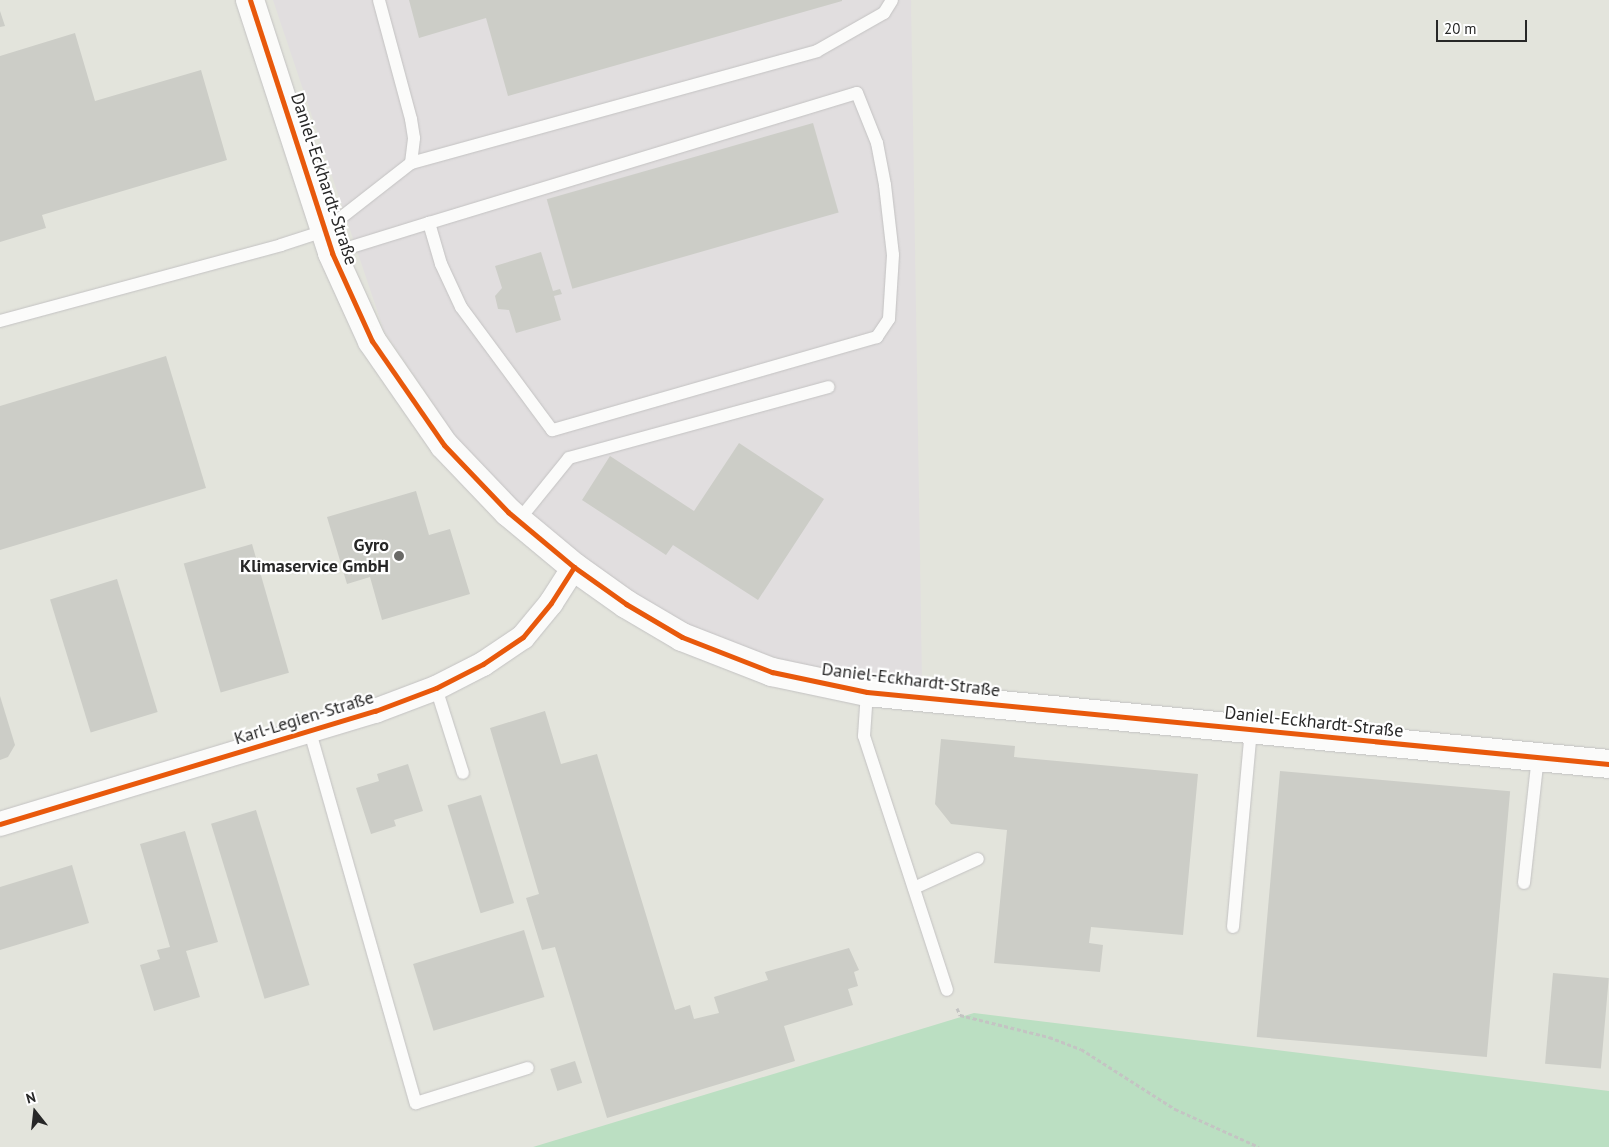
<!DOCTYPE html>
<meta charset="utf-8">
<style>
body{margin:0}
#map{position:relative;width:1609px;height:1147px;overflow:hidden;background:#e3e4dc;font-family:"PT Sans",sans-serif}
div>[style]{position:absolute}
.industrial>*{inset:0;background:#e1dedf}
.green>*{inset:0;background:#bbdfc2}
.building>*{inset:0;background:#cccdc7;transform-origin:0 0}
.path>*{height:3px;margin-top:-1.5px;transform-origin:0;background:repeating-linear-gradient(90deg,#c4c4c3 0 4px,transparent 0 6.5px)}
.roads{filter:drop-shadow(0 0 1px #c3c2c2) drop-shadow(0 0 1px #c3c2c2)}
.service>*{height:12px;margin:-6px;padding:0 6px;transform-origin:6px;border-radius:6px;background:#fbfbfa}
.minor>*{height:24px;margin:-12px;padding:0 12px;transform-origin:12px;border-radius:12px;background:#fbfbfa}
.tertiary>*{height:28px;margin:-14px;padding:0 14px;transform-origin:14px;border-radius:14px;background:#fbfbfa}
.cycleway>*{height:5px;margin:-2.5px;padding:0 2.5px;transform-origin:2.5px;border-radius:2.5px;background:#e8590c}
.dots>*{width:14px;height:14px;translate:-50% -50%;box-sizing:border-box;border:2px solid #fff;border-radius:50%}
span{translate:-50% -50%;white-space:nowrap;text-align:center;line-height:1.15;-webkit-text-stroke:4.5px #fff;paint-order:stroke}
.street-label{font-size:18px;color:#272727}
.poi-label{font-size:18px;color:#272727;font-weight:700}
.right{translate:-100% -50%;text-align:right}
.north{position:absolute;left:10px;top:1087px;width:50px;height:50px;-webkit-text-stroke:4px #fff;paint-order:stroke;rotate:344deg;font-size:14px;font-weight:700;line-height:20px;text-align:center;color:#272727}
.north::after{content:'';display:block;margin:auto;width:18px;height:22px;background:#272727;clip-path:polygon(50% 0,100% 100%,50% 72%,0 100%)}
.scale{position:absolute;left:1436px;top:20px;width:91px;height:22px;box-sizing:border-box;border:2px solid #272727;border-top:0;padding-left:6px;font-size:15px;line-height:18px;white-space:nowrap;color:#272727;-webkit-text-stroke:4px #fff;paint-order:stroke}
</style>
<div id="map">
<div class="industrial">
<i style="clip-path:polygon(273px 0,911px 0,922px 682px,873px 681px,786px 661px,694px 631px,637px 601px,533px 519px,467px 454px,384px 331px)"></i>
</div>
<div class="green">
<i style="clip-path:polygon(974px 1013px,1609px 1091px,1609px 1147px,533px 1147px)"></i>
</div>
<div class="building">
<i style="clip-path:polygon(409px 0,842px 0,842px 1px,508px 96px,486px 18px,419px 38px)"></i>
<i style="clip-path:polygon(0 11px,5px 26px,0 27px)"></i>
<i style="clip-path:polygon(75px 33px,95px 101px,201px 70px,227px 160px,42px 215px,46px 228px,0 242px,0 56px)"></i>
<i style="left:813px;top:123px;width:93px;height:277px;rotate:74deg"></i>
<i style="clip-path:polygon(541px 252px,553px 291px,560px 289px,562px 294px,554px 296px,561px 320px,516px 333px,509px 310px,498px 309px,495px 296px,502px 288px,495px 266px)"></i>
<i style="clip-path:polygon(166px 356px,206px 488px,0 550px,0 406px)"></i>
<i style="clip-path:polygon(739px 443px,824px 499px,758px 600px,673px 545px,666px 555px,582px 500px,610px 456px,694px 511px)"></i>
<i style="clip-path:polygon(416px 491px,429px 535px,450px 529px,470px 594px,382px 620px,370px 577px,347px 584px,327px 517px)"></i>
<i style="left:252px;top:544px;width:134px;height:71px;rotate:74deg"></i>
<i style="left:117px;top:579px;width:139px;height:70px;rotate:73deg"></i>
<i style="clip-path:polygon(0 696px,15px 745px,8px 757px,0 760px)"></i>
<i style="clip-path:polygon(545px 711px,561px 764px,597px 754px,675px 1010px,690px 1005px,694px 1019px,719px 1013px,714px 997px,768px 980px,765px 972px,849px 948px,859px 970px,854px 972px,858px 986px,848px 989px,853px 1005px,784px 1026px,795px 1061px,607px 1118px,555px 947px,542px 950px,526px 898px,539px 894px,490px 728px)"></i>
<i style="clip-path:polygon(941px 739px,1015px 746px,1014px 757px,1198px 774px,1183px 935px,1091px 927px,1089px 943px,1103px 945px,1100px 972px,994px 963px,1007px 830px,951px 824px,935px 804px)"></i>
<i style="clip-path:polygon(408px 764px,423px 811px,394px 820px,396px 826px,371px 834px,356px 788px,379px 781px,377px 774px)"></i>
<i style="left:1280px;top:771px;width:231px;height:267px;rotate:5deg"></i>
<i style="left:481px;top:795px;width:113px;height:35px;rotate:73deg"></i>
<i style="left:256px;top:810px;width:183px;height:47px;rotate:73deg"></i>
<i style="clip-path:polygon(185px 831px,218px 942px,186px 951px,200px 997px,154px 1011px,140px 965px,160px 959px,157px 950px,170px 947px,140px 844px)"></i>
<i style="clip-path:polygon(72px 865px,89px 923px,0 950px,0 887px)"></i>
<i style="left:524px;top:930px;width:70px;height:116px;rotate:73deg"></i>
<i style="left:1553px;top:973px;width:56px;height:91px;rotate:5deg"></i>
<i style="left:575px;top:1061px;width:23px;height:26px;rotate:72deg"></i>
</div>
<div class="path">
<i style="left:957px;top:1008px;width:8px;rotate:67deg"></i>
<i style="left:960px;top:1015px;width:92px;rotate:13.9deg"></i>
<i style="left:1049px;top:1037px;width:34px;rotate:21deg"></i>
<i style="left:1081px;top:1049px;width:112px;rotate:32.6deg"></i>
<i style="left:1175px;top:1109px;width:92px;rotate:24.3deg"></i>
</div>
<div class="roads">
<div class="service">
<i style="left:411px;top:163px;width:421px;rotate:-15.4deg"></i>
<i style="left:817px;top:51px;width:77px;rotate:-29.6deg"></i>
<i style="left:884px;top:13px;width:15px;rotate:-58deg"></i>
<i style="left:332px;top:253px;width:102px;rotate:-17.2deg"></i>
<i style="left:429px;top:223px;width:447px;rotate:-16.9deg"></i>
<i style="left:857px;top:93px;width:54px;rotate:68.2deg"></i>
<i style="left:877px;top:143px;width:43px;rotate:79.2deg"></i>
<i style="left:885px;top:185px;width:70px;rotate:83.5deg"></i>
<i style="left:893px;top:255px;width:64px;rotate:93.6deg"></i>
<i style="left:889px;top:319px;width:22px;rotate:124deg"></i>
<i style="left:877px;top:337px;width:338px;rotate:164deg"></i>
<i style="left:552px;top:430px;width:153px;rotate:-126.5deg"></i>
<i style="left:461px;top:307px;width:47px;rotate:-114.9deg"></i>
<i style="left:441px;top:264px;width:43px;rotate:-106.3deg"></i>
<i style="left:0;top:321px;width:291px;rotate:-15.1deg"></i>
<i style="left:281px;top:245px;width:45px;rotate:-18deg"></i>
<i style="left:324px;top:231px;width:110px;rotate:-38deg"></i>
<i style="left:411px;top:163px;width:25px;rotate:-83deg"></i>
<i style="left:414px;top:138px;width:19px;rotate:-99deg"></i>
<i style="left:411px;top:119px;width:123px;rotate:-105.1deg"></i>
<i style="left:518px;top:521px;width:81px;rotate:-51deg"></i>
<i style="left:569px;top:458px;width:269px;rotate:-15.3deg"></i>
<i style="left:436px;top:688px;width:89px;rotate:72.4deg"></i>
<i style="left:867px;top:692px;width:44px;rotate:93.9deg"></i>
<i style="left:864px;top:736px;width:267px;rotate:71.9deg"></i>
<i style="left:310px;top:732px;width:386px;rotate:74.1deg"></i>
<i style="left:416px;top:1103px;width:117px;rotate:-17.4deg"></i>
<i style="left:1524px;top:883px;width:127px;rotate:-83.7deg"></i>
<i style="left:914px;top:888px;width:70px;rotate:-24.4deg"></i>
<i style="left:1233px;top:927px;width:199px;rotate:-84.8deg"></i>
</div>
<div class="minor">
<i style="left:0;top:824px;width:392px;rotate:-16.8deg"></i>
<i style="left:375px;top:711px;width:65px;rotate:-20.7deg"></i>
<i style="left:436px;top:688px;width:53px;rotate:-27.1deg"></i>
<i style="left:483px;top:664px;width:48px;rotate:-34deg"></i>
<i style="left:523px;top:637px;width:44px;rotate:-50.5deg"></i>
<i style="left:551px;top:603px;width:43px;rotate:-57.4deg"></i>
</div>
<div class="tertiary">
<i style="left:250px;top:0;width:266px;rotate:72deg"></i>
<i style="left:332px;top:253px;width:97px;rotate:65.6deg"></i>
<i style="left:372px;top:341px;width:126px;rotate:55.3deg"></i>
<i style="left:444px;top:445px;width:93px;rotate:46.3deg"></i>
<i style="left:508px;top:512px;width:86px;rotate:39.8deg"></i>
<i style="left:574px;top:567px;width:64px;rotate:35.4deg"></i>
<i style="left:626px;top:604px;width:65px;rotate:30.5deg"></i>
<i style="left:682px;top:637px;width:97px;rotate:21.3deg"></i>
<i style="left:772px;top:672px;width:97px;rotate:11.9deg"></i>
<i style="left:867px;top:692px;width:745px;rotate:5.54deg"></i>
</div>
</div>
<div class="cycleway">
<i style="left:250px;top:0;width:266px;rotate:72deg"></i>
<i style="left:332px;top:253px;width:97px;rotate:65.6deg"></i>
<i style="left:372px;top:341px;width:126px;rotate:55.3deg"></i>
<i style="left:444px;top:445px;width:93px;rotate:46.3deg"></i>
<i style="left:508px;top:512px;width:86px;rotate:39.8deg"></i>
<i style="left:574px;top:567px;width:64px;rotate:35.4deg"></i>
<i style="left:626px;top:604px;width:65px;rotate:30.5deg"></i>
<i style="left:682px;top:637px;width:97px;rotate:21.3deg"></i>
<i style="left:772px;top:672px;width:97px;rotate:11.9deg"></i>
<i style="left:867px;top:692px;width:745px;rotate:5.54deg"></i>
<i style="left:0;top:824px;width:392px;rotate:-16.8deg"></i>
<i style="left:375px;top:711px;width:65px;rotate:-20.7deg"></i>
<i style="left:436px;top:688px;width:53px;rotate:-27.1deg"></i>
<i style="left:483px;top:664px;width:48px;rotate:-34deg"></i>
<i style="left:523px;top:637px;width:44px;rotate:-50.5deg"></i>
<i style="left:551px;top:603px;width:43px;rotate:-57.4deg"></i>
</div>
<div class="dots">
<i style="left:399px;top:556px;background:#696966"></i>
</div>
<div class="street-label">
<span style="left:324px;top:179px;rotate:72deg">Daniel-Eckhardt-Straße</span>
<span style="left:911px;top:680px;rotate:7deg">Daniel-Eckhardt-Straße</span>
<span style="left:304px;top:718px;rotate:-17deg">Karl-Legien-Straße</span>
<span style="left:1314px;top:722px;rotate:6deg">Daniel-Eckhardt-Straße</span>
</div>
<div class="poi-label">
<span class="right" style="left:389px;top:556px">Gyro<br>Klimaservice GmbH</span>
</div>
<div class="north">N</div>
<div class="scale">20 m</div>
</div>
